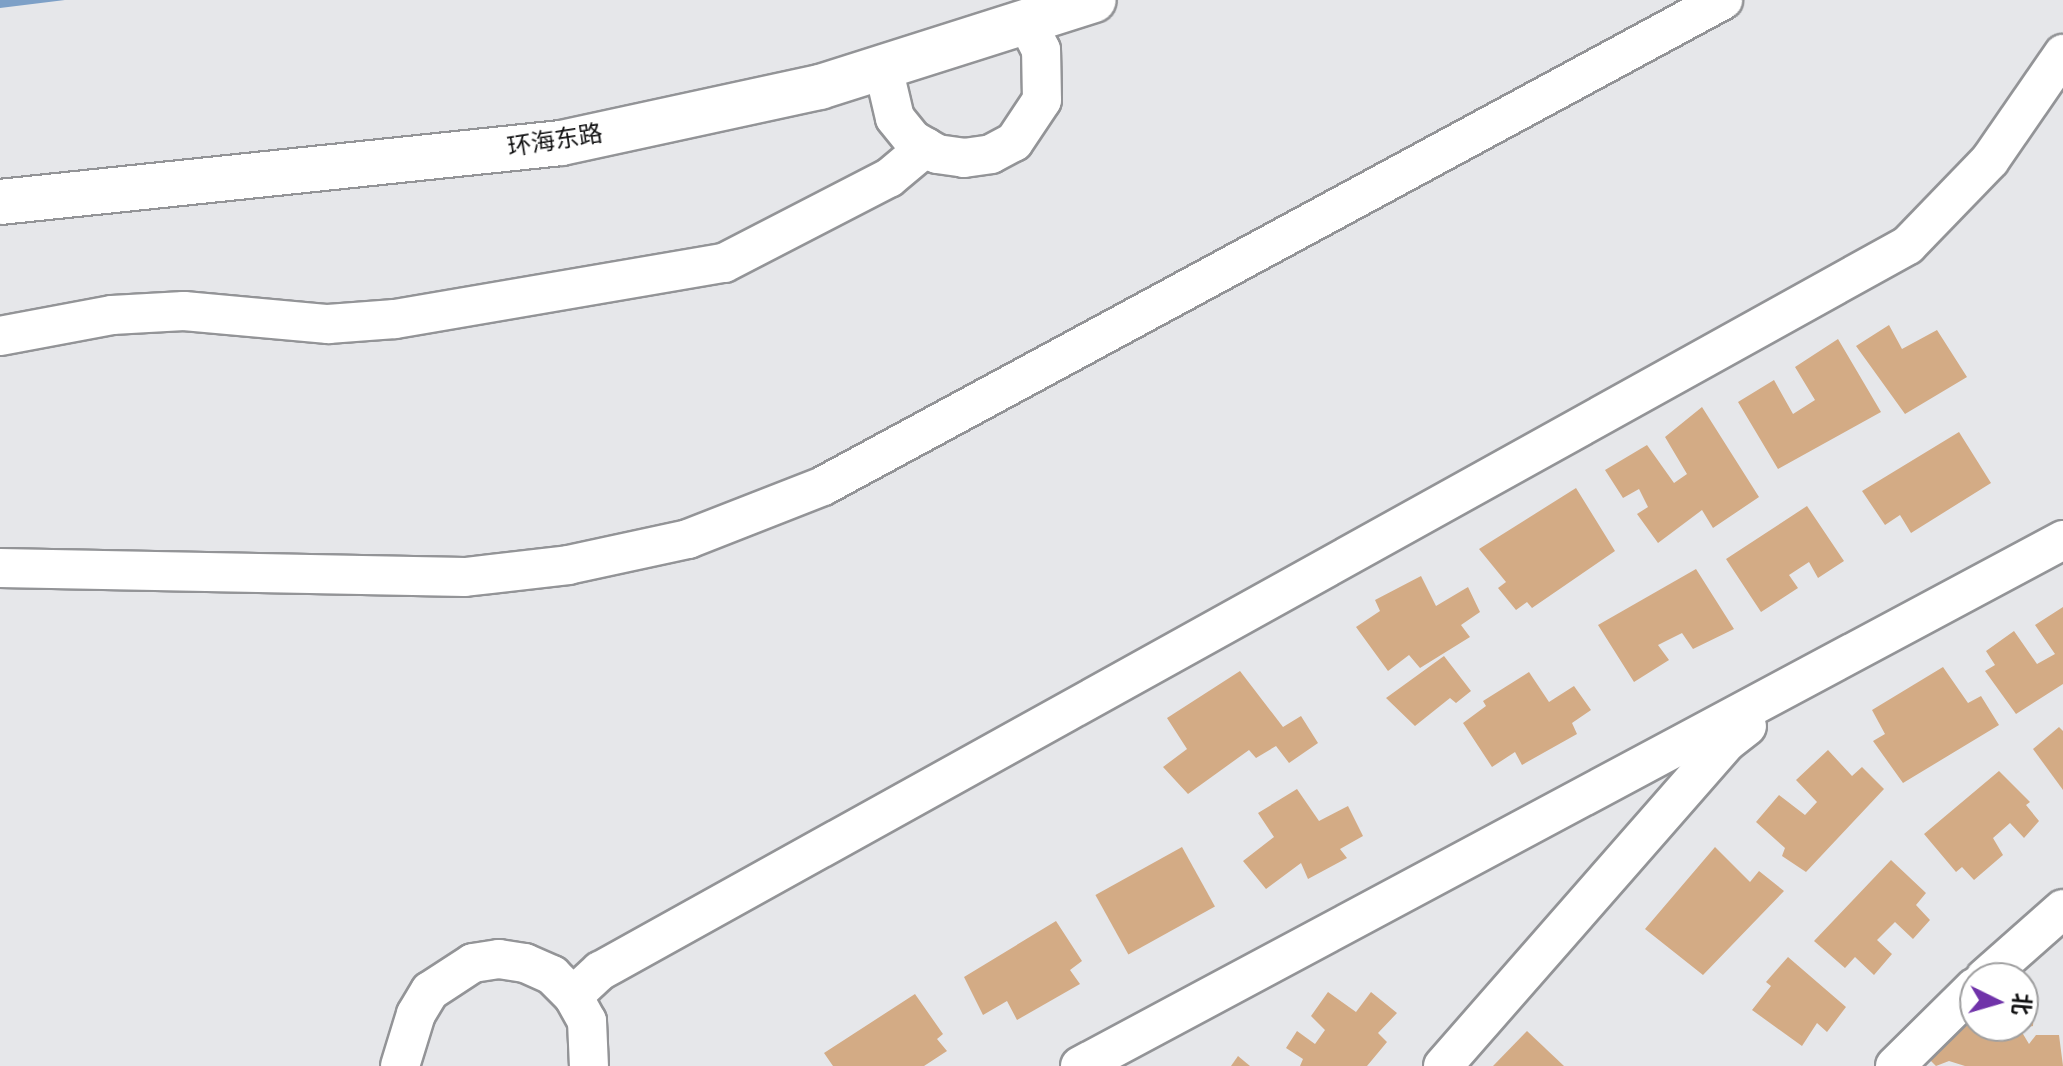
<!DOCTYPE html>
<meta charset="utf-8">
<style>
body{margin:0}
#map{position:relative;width:2063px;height:1066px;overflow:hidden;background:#e6e7ea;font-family:"Fira Sans Condensed","Noto Sans SC",sans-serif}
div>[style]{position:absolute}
.water>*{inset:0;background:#7da0c7}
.building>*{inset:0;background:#d3ab85;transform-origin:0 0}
.roads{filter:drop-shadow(2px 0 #939497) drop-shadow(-2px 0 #939497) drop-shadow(0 2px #939497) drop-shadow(0 -2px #939497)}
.minor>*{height:38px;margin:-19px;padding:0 19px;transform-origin:19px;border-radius:19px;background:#fff}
.highway>*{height:44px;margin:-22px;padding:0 22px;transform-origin:22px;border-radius:22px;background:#fff}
span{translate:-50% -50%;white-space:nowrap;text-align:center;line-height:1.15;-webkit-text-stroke:8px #fff;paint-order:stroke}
.street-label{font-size:24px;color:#101011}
.north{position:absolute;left:1959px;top:962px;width:80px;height:80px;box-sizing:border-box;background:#fff;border:2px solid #9f9fa0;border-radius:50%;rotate:95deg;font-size:22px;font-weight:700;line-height:32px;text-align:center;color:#101011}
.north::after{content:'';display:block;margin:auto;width:28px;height:36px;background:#7033a9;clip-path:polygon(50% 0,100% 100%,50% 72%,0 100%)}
</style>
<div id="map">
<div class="water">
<i style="clip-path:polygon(0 0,65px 0,0 8px)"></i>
</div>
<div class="building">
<i style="clip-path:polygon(1889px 325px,1902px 349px,1937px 330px,1967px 377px,1905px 414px,1856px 346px)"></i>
<i style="clip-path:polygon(1838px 339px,1881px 412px,1778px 469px,1738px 402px,1774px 380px,1793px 414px,1815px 400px,1795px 367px)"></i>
<i style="clip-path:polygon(1702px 407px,1759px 497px,1713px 528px,1702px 510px,1658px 543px,1637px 514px,1648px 507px,1639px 489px,1623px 498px,1605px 470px,1647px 445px,1674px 483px,1687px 474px,1665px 437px)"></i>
<i style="clip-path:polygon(1959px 432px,1991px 483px,1911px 533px,1900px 515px,1885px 525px,1862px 491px)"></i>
<i style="clip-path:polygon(1576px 488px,1615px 551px,1532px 608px,1527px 602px,1516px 610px,1498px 588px,1506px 582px,1479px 549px)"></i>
<i style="clip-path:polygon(1807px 506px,1844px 561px,1818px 578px,1809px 562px,1789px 575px,1798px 588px,1761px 612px,1726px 559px)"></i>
<i style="clip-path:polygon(1696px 569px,1734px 629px,1693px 649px,1682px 633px,1658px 645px,1669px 660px,1634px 682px,1598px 625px)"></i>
<i style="clip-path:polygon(1421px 576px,1436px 606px,1468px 587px,1480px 612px,1461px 625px,1470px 637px,1420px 668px,1409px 655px,1388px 671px,1356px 627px,1380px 611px,1375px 600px)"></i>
<i style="clip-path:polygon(2063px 607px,2063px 684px,2016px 714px,1985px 671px,1995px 665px,1986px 651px,2014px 631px,2037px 664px,2055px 654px,2035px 625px)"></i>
<i style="clip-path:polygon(1444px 656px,1471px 691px,1456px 703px,1450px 698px,1415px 726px,1386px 698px)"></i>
<i style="clip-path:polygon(1943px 667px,1968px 703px,1981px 696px,1999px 725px,1903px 783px,1873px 741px,1885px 734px,1872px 710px)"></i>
<i style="clip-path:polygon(1240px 671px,1283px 727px,1301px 716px,1318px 743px,1289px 763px,1276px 746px,1256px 758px,1249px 750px,1188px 794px,1163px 767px,1187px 749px,1167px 718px)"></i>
<i style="clip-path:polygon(1529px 672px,1549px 702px,1574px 686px,1591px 710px,1572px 723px,1577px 734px,1522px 765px,1515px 752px,1492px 767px,1463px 723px,1486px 706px,1483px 701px)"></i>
<i style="clip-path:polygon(2059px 727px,2063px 731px,2063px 790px,2033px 749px)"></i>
<i style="clip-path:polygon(1828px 750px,1852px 776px,1862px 767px,1884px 789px,1806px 872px,1782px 856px,1785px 848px,1756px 822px,1779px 795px,1805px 815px,1817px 802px,1796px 780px)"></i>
<i style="clip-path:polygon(1999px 771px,2030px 802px,2026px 805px,2039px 821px,2024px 838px,2010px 823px,1993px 838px,2003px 855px,1974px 880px,1962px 867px,1956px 872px,1924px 834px)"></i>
<i style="clip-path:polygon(1297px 789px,1319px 821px,1348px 806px,1363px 836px,1340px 849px,1347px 858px,1308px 879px,1301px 863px,1266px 889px,1243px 861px,1274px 837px,1258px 813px)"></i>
<i style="left:1182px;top:847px;width:68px;height:99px;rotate:61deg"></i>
<i style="clip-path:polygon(1715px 847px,1750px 882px,1759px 871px,1784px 891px,1703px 975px,1645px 929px)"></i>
<i style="clip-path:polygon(1891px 860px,1926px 893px,1916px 905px,1930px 920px,1913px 939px,1895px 922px,1877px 940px,1892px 954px,1874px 975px,1855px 957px,1845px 968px,1814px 941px)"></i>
<i style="clip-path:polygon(1056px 921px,1082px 961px,1070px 970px,1080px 984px,1017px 1020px,1007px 1001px,983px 1015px,964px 977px)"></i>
<i style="clip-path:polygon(1788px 957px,1846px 1007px,1827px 1032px,1817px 1023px,1802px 1046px,1752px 1010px,1771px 986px,1766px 982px)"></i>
<i style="clip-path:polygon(1328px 992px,1356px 1012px,1371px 992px,1397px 1013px,1378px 1033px,1387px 1042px,1367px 1066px,1300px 1066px,1303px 1059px,1286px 1048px,1297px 1031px,1315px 1044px,1325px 1030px,1311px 1016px)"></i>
<i style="clip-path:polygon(2023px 992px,2035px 994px,2033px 1026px,2020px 1029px,2029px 1044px,2036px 1035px,2059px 1035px,2063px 1066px,1965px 1066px,1949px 1061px,1936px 1066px,1923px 1053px,1975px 1000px,1975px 1026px,2023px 1026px)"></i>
<i style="clip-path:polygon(915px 994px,943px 1034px,937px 1039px,947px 1051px,924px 1066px,833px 1066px,824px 1053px)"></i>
<i style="clip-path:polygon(1527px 1031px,1564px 1066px,1493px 1066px)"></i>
<i style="clip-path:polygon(1238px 1056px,1250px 1066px,1231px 1066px)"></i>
</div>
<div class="roads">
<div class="minor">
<i style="left:883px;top:67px;width:52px;rotate:76.8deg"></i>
<i style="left:895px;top:118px;width:28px;rotate:51deg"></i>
<i style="left:913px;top:140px;width:28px;rotate:30deg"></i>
<i style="left:937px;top:154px;width:27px;rotate:8deg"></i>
<i style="left:964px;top:158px;width:27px;rotate:-8deg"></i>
<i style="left:991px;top:154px;width:26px;rotate:-28deg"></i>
<i style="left:1014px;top:142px;width:50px;rotate:-56.3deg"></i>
<i style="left:1042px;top:100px;width:50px;rotate:-91.1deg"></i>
<i style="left:1041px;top:50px;width:33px;rotate:-117deg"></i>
<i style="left:0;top:336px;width:114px;rotate:-10.6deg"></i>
<i style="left:112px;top:315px;width:72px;rotate:-3.2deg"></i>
<i style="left:184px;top:311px;width:145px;rotate:5.2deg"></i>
<i style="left:328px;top:324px;width:67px;rotate:-4.3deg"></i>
<i style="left:395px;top:319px;width:334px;rotate:-9.7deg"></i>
<i style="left:724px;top:263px;width:186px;rotate:-27.3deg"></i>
<i style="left:889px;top:178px;width:48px;rotate:-40deg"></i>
<i style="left:0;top:568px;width:465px;rotate:1.1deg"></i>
<i style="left:465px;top:577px;width:104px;rotate:-6.6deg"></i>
<i style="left:568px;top:565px;width:123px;rotate:-12.2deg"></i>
<i style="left:688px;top:539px;width:145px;rotate:-21.4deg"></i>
<i style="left:823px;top:486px;width:1023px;rotate:-28.37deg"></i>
<i style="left:1985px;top:978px;width:104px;rotate:-41.5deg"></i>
<i style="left:573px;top:996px;width:37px;rotate:-43deg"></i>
<i style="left:600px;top:971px;width:1496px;rotate:-29.03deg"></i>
<i style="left:1908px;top:245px;width:118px;rotate:-46deg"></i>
<i style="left:1990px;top:160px;width:129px;rotate:-55.4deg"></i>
<i style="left:400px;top:1066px;width:54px;rotate:-72.9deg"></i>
<i style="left:416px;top:1014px;width:27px;rotate:-59deg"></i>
<i style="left:430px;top:991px;width:51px;rotate:-33.1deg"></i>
<i style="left:473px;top:963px;width:26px;rotate:-9deg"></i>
<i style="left:499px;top:959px;width:26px;rotate:9deg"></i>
<i style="left:525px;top:963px;width:30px;rotate:24deg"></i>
<i style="left:552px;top:975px;width:30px;rotate:45deg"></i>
<i style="left:573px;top:996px;width:29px;rotate:61deg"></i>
<i style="left:587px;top:1021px;width:45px;rotate:87.5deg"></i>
<i style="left:1080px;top:1066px;width:1115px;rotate:-28.15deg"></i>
<i style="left:1443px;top:1066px;width:432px;rotate:-48.8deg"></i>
<i style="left:1728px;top:741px;width:24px;rotate:-38deg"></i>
<i style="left:1895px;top:1066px;width:112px;rotate:-44.6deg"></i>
</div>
<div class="highway">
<i style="left:0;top:202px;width:564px;rotate:-6deg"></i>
<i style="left:561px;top:143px;width:265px;rotate:-12.2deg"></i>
<i style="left:820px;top:87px;width:287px;rotate:-17.6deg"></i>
</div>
</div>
<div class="street-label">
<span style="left:555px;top:141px;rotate:-9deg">环海东路</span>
</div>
<div class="north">北</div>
</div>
